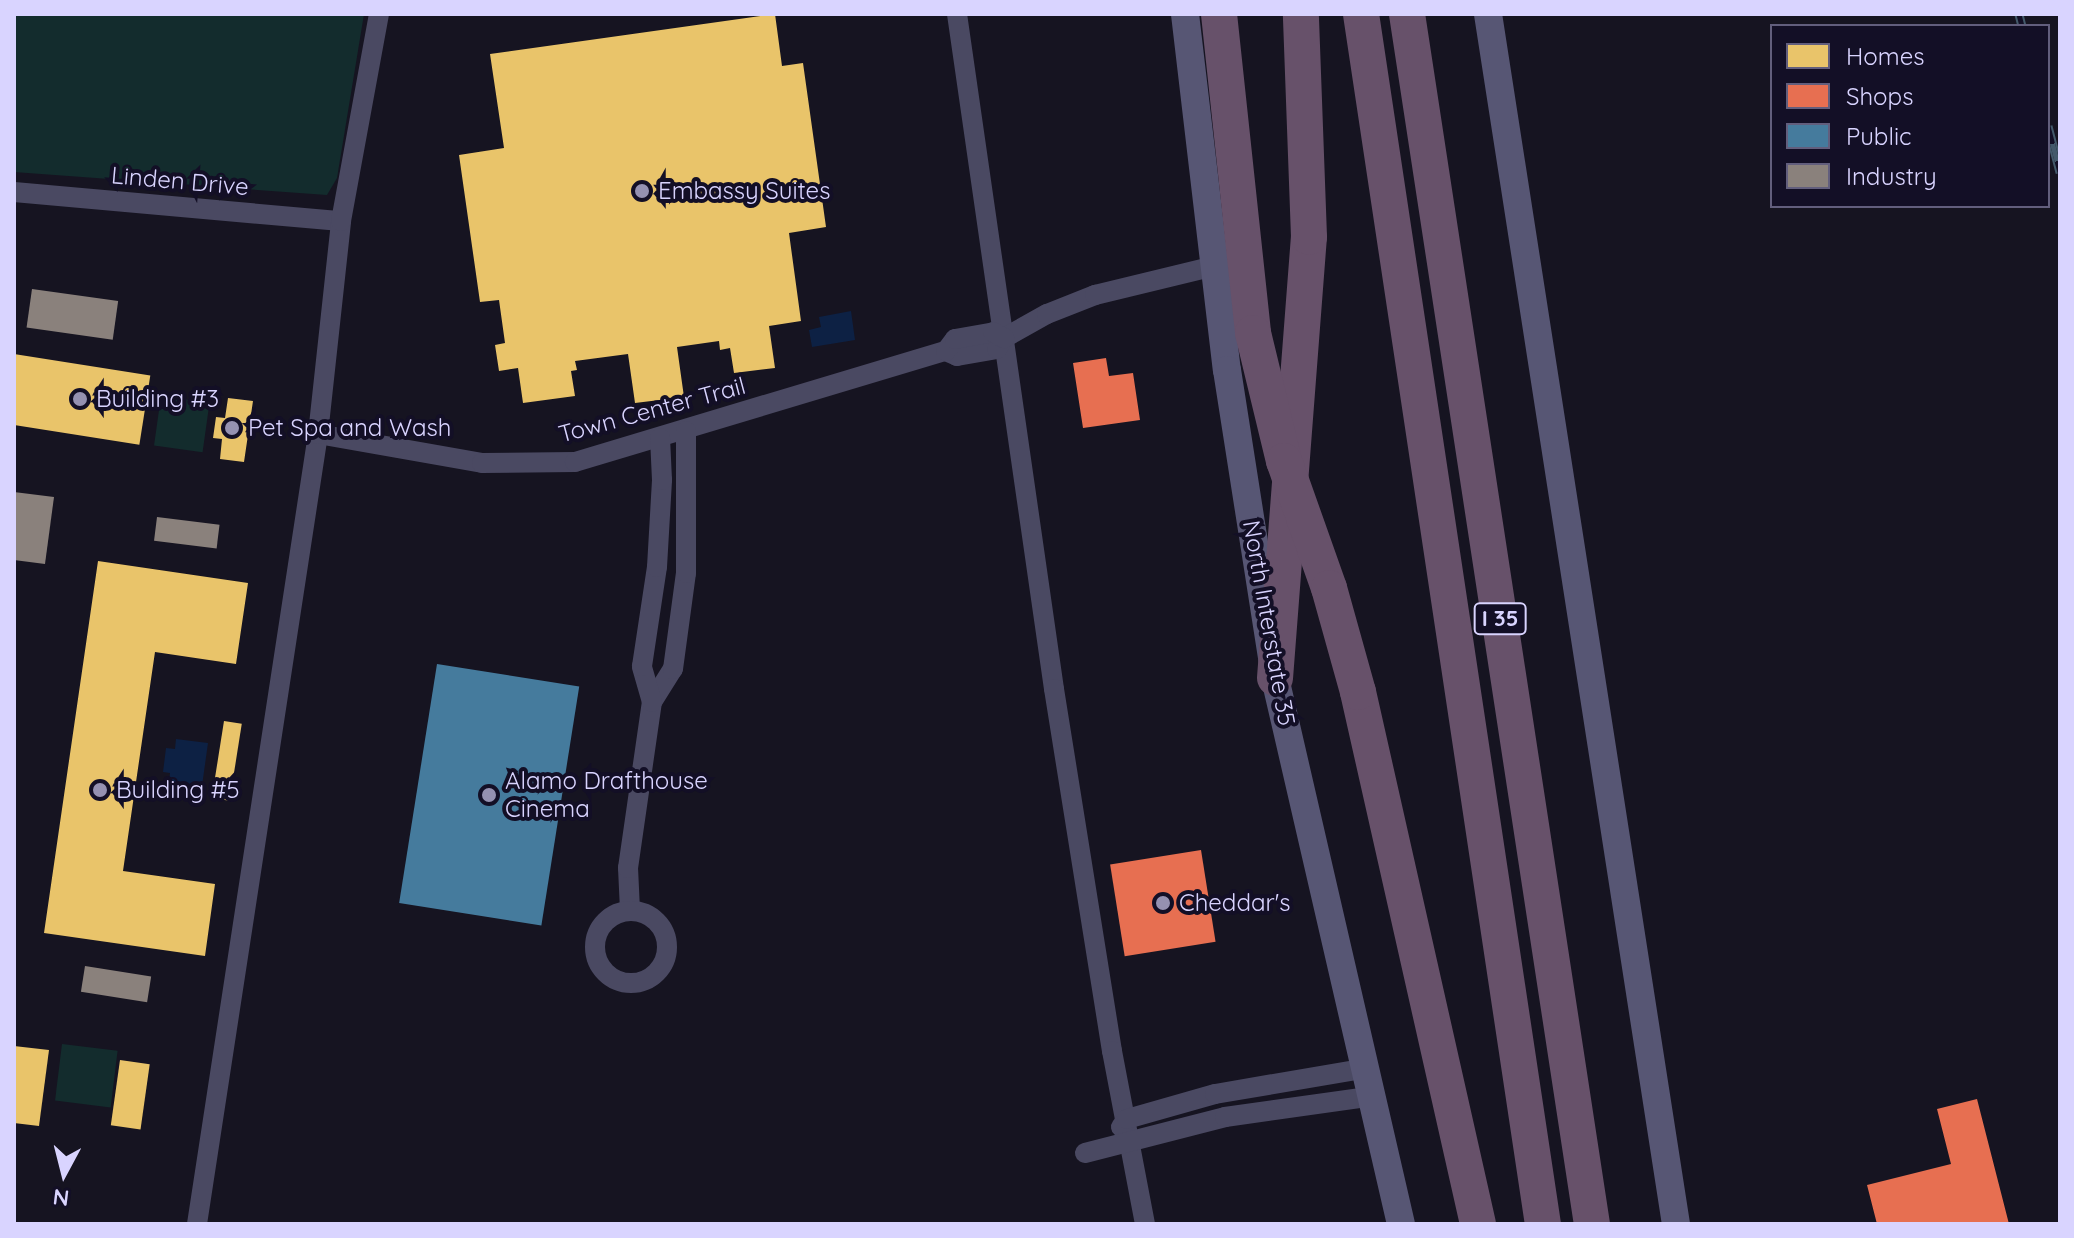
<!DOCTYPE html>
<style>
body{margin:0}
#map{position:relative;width:2074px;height:1238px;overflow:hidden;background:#161421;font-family:Quicksand,sans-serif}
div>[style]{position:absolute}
.green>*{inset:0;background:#132c2d;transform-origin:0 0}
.water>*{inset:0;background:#0d2144}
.homes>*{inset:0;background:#e9c46a;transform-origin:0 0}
.shops>*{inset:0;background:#e76f51;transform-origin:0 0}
.public>*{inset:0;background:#457b9d;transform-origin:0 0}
.industry>*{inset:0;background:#8a817c;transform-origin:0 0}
.street>*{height:20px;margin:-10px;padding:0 10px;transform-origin:10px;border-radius:10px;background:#4a4962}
.street>.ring{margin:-10px;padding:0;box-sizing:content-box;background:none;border:20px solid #4a4962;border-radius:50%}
.secondary>*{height:28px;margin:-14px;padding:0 14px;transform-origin:14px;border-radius:14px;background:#575674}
.highway>*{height:36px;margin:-18px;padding:0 18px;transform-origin:18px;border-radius:18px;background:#67516a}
.rail>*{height:9px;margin-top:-4.5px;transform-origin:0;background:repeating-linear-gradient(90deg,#130f26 0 18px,#43596b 0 36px);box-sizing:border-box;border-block:2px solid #43596b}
.highway-bridge>*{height:36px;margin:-18px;padding:0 18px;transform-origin:18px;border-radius:18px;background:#67516a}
.dots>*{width:22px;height:22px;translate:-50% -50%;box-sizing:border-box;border:4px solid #130f26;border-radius:50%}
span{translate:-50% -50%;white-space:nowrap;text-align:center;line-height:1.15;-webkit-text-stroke:8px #130f26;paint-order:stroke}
.shield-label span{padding:2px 6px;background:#130f26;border:2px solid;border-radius:6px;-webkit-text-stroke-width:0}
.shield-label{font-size:22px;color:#d9d4ff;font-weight:700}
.street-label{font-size:24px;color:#d9d4ff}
.poi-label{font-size:24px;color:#d9d4ff}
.left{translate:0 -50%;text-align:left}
.frame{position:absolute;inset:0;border:16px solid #d9d4ff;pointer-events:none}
.legend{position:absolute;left:1770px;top:24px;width:280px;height:184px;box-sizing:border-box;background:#130f26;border:2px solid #625e7d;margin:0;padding:10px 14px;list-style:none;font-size:24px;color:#d9d4ff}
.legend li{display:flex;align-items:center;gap:16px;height:40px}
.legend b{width:40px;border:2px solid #625e7d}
.north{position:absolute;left:24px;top:1134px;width:80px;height:80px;-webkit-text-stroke:6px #130f26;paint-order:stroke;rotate:187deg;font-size:22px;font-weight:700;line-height:32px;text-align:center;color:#d9d4ff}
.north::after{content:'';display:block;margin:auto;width:28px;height:36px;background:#d9d4ff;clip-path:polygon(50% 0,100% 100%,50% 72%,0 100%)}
</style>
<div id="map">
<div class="green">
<i style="clip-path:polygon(14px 14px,364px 14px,337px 178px,327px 195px,14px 172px)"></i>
<i style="left:161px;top:396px;width:49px;height:50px;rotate:8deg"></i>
<i style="left:62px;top:1044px;width:56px;height:57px;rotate:7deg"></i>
</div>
<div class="water">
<i style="clip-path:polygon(851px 311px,855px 340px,812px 347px,809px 330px,821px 327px,819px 317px)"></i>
<i style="clip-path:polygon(176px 739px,208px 743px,202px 786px,169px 782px,170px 773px,163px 772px,166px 748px,175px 749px)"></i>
</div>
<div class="homes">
<i style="clip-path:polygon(775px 14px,782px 66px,803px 63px,826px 227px,789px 233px,801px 321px,769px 326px,775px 368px,734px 373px,730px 348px,720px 350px,719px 341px,677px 347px,684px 397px,635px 403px,628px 354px,575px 361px,577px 370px,571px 371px,575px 396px,523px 403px,518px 368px,499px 371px,495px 345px,505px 343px,499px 300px,480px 302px,459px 155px,504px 148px,490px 54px)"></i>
<i style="left:14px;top:354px;width:138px;height:70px;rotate:9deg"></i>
<i style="clip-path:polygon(228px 398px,253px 401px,244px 462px,220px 459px,222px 439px,213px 438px,216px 417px,225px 418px)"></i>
<i style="clip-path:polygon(98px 561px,248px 583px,236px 664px,155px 652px,123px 871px,215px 884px,205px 956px,44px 933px)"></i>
<i style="left:224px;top:721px;width:18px;height:78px;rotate:9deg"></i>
<i style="clip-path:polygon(14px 1046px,49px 1050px,39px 1126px,14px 1123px)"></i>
<i style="left:120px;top:1060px;width:30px;height:66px;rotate:8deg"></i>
</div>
<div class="shops">
<i style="clip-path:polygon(1106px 358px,1109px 376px,1133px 373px,1140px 420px,1083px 428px,1073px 363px)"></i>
<i style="left:1201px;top:850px;width:93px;height:92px;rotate:81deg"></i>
<i style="clip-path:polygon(1977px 1099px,2009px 1224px,1877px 1224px,1867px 1185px,1951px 1164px,1937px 1109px)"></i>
</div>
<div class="public">
<i style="left:437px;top:664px;width:144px;height:242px;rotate:9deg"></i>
</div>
<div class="industry">
<i style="left:32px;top:289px;width:87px;height:39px;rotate:8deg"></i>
<i style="clip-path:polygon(14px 492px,54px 497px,45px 564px,14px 560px)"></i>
<i style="left:157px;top:517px;width:63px;height:24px;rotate:7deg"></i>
<i style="left:85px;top:966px;width:67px;height:26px;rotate:9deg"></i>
</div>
<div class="street">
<i style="left:957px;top:14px;width:682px;rotate:81.82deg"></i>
<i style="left:1054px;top:689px;width:367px;rotate:80.9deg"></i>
<i style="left:1112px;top:1051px;width:176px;rotate:79.2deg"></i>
<i style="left:14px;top:192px;width:328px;rotate:5.1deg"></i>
<i style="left:946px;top:351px;width:12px;rotate:24deg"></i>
<i style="left:957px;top:356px;width:41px;rotate:-9.9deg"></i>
<i style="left:997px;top:349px;width:13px;rotate:-58deg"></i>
<i style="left:1004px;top:338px;width:49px;rotate:-29.2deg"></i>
<i style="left:1047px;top:314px;width:52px;rotate:-21.6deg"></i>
<i style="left:1095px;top:295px;width:123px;rotate:-13.6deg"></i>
<i style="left:318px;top:434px;width:167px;rotate:10deg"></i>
<i style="left:482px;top:463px;width:93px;rotate:-0.6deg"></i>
<i style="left:575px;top:462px;width:387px;rotate:-16.7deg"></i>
<i style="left:946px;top:351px;width:15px;rotate:-53deg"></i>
<i style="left:955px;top:339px;width:39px;rotate:-10deg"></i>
<i style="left:993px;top:332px;width:13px;rotate:29deg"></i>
<i style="left:652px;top:702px;width:39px;rotate:-58deg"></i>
<i style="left:673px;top:669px;width:97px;rotate:-82.3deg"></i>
<i style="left:686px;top:573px;width:142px;rotate:-90deg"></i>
<i style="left:630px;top:910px;width:42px;rotate:-92.7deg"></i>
<i style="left:628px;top:868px;width:168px;rotate:-81.8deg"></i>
<i style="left:652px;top:702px;width:37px;rotate:-106deg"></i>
<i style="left:642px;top:666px;width:100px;rotate:-81.4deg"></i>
<i style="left:657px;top:567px;width:87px;rotate:-86.7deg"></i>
<i style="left:662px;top:480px;width:42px;rotate:-92.7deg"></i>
<i class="ring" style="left:595px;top:911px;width:52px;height:52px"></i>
<i style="left:1121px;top:1127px;width:10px;rotate:-53deg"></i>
<i style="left:1127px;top:1119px;width:91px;rotate:-15.9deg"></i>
<i style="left:1215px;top:1094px;width:154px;rotate:-9.7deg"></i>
<i style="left:1085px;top:1153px;width:145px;rotate:-14.4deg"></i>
<i style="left:1225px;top:1117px;width:150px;rotate:-8deg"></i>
<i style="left:197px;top:1224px;width:799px;rotate:-81.29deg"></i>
<i style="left:318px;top:434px;width:214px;rotate:-83.8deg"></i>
<i style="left:341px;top:221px;width:210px;rotate:-79.6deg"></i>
</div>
<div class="secondary">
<i style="left:1185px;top:14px;width:358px;rotate:83.3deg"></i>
<i style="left:1227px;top:370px;width:312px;rotate:81.1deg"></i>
<i style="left:1275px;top:678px;width:560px;rotate:77.01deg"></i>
<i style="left:1488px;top:14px;width:1225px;rotate:81.17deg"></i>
</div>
<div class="highway">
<i style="left:1219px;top:14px;width:321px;rotate:83.9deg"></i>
<i style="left:1361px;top:14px;width:1224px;rotate:81.45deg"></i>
<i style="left:1407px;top:14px;width:1224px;rotate:81.31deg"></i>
<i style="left:1275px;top:678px;width:442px;rotate:-85.6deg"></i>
<i style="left:1309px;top:237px;width:223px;rotate:-92.1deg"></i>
<i style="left:1358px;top:692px;width:545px;rotate:77.29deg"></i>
</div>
<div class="rail">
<i style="left:2019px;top:14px;width:12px;rotate:76deg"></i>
<i style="left:2048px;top:126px;width:48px;rotate:75.4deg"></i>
</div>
<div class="highway-bridge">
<i style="left:1253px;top:333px;width:132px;rotate:76.4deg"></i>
<i style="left:1284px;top:461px;width:135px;rotate:70.5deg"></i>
<i style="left:1329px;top:588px;width:108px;rotate:74.4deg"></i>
</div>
<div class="dots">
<i style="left:642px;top:191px;background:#9591b1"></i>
<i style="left:80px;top:399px;background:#9591b1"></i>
<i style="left:232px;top:428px;background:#9591b1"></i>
<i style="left:100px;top:790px;background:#9591b1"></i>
<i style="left:489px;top:795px;background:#9591b1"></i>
<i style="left:1163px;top:903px;background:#9591b1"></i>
</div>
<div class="shield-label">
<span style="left:1500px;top:619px">I 35</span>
</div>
<div class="street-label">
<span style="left:180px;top:181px;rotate:5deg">Linden Drive</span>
<span style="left:652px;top:410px;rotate:-15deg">Town Center Trail</span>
<span style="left:1269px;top:623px;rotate:80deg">North Interstate 35</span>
</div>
<div class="poi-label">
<span class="left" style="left:658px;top:191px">Embassy Suites</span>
<span class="left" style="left:96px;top:399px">Building #3</span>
<span class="left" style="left:248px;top:428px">Pet Spa and Wash</span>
<span class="left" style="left:505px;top:795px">Alamo Drafthouse<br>Cinema</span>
<span class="left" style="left:116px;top:790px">Building #5</span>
<span class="left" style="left:1179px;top:903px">Cheddar's</span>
</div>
<div class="frame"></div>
<ul class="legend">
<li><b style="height:22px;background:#e9c46a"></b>Homes</li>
<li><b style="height:22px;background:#e76f51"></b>Shops</li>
<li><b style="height:22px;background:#457b9d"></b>Public</li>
<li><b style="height:22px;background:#8a817c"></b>Industry</li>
</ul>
<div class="north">N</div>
</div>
